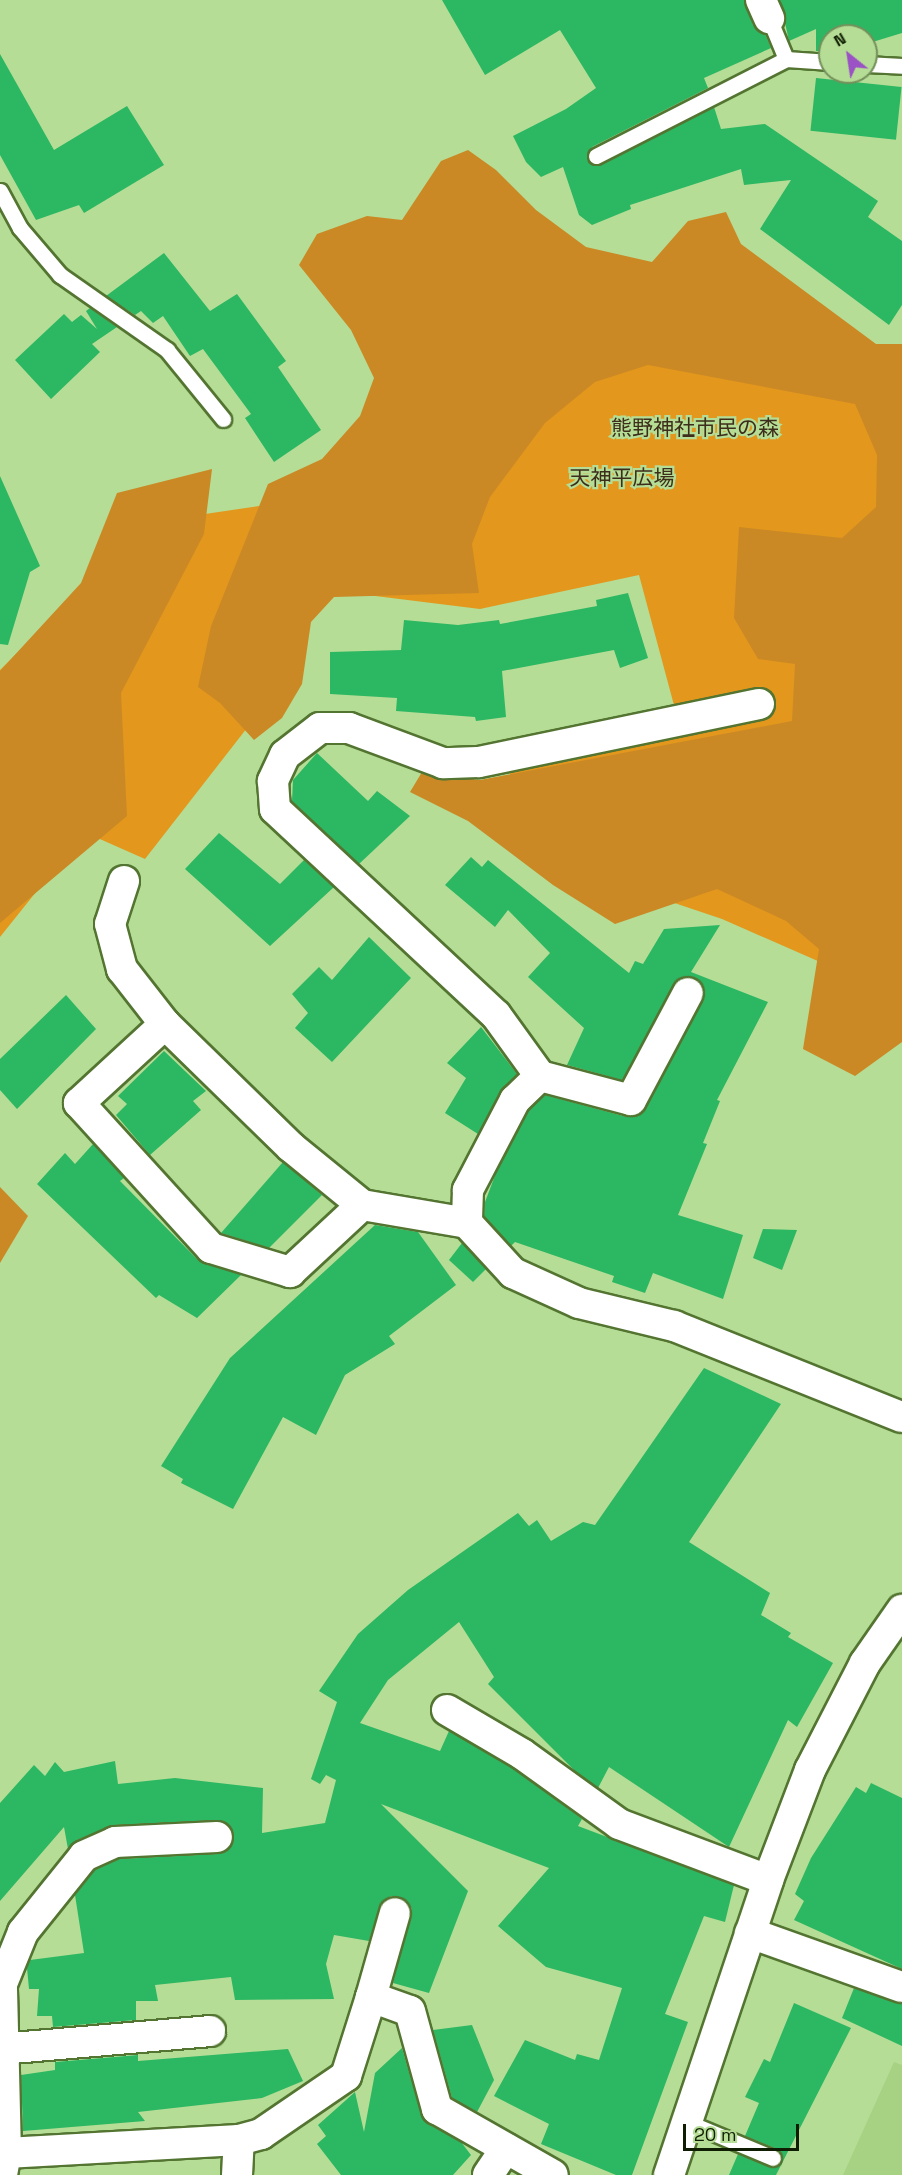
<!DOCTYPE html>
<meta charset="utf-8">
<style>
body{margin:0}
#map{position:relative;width:902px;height:2175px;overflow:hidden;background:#b5dd95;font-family:"Space Grotesk","Noto Sans JP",sans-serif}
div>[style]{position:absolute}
.built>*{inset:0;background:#a7d283}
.green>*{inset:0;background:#e3971d}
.forest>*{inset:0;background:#cb8925}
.building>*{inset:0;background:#2cb763;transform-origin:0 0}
.roads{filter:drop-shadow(2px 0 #537531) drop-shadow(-2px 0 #537531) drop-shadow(0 2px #537531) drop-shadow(0 -2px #537531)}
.lane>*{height:15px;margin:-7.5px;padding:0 7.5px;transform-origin:7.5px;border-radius:7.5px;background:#fff}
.street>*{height:30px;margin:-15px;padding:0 15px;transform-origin:15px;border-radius:15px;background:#fff}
span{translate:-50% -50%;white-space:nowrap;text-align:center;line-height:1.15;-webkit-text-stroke:4.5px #b5dd95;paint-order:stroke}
.park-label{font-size:21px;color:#3d2d1a}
.north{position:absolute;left:818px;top:24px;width:60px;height:60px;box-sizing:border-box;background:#b5dd95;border:2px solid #73905a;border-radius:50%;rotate:330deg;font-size:16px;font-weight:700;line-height:24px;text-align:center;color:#0f1d02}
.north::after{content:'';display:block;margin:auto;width:21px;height:27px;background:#9b52c4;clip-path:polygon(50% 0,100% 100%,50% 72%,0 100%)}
.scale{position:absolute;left:683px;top:2124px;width:116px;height:27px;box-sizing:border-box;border:3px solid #0f1d02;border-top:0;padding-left:8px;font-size:18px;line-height:21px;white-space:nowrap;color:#0f1d02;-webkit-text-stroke:4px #b5dd95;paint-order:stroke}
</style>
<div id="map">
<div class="built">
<i style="clip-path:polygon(894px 2062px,902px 2065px,902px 2175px,843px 2175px)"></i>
</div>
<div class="green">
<i style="clip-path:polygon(846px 340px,902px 349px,902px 998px,722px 919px,538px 857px,508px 768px,682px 735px,639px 575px,480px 609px,327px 590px,254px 719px,145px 859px,84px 832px,0 937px,0 670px,115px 556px,178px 518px,293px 501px,438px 369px)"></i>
</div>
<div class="forest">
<i style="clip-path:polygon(468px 150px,496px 170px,536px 210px,586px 247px,652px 262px,688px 221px,726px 212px,741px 244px,876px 344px,902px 344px,902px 1042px,855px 1076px,803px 1049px,819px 949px,786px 921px,717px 889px,615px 924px,553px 885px,468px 821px,410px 792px,422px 772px,480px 780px,792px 721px,795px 664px,758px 659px,734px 618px,739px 527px,842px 538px,876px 507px,877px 455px,855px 404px,648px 365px,595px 382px,545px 423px,490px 497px,472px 544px,479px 593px,334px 597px,311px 622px,302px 684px,282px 718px,254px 740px,220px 703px,198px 687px,211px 626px,268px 484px,322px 459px,360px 416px,374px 378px,351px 330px,299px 265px,317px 234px,367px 216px,402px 220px,441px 161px)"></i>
<i style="clip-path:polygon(212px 469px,204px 534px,121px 693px,127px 816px,0 923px,0 671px,81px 583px,117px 493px)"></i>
<i style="clip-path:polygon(0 1187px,28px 1216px,0 1263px)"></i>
</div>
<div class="building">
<i style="clip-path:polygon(442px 0,744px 0,753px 25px,765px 34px,771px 48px,704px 78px,708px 88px,592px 147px,587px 160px,600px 165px,714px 107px,721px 129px,765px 124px,878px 201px,868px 217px,902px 241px,902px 305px,889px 325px,760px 229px,791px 180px,744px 185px,741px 169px,630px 205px,631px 209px,592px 225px,579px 215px,563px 167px,541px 177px,526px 162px,513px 136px,566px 109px,596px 88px,560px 30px,485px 75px)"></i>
<i style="clip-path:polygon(780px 0,902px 0,902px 33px,866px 44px,866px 36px,830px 36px,830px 52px,816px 51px,816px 29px,789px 41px)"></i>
<i style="clip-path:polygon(0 54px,54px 150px,127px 106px,164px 165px,84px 213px,79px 205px,36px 220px,0 155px)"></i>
<i style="left:816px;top:78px;width:86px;height:53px;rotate:6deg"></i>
<i style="clip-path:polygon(164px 253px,210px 311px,237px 294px,286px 361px,278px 367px,321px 430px,274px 462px,245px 418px,251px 414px,203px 349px,190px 356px,163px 316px,153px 323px,141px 311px,135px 315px,106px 296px)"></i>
<i style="clip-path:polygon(90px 308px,117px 327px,92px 344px,100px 352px,51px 399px,15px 360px,64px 314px,72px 322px,81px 315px,97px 329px,86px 311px)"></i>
<i style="clip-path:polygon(0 476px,40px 566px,30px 572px,8px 645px,0 644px)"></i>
<i style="clip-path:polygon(628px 593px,648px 658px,620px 668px,614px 650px,502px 671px,506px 717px,476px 721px,475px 717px,396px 711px,397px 698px,330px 694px,330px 652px,401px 650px,404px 620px,458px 625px,499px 620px,500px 624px,597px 606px,596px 600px)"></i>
<i style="clip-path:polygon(317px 753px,368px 801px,377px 791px,410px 816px,359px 864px,292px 801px,293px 780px)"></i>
<i style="clip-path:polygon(219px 833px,280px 884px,304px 860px,334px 887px,270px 946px,185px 869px)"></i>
<i style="clip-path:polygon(471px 857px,482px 867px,488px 860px,629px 973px,635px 961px,643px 964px,664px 929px,720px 925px,691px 972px,768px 1002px,717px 1100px,720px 1101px,703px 1143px,707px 1144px,678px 1215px,743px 1235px,723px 1299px,653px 1273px,645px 1293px,612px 1282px,614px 1276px,515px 1242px,511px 1246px,484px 1216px,485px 1202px,496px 1173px,529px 1110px,545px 1095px,627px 1117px,641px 1114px,705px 992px,696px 978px,678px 979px,622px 1080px,567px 1065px,584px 1028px,528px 977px,550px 953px,508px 910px,495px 927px,445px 885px)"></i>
<i style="clip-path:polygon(369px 937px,411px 978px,332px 1062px,295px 1028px,308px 1013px,292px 994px,319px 967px,332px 980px)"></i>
<i style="clip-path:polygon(66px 995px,96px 1029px,17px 1109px,0 1090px,0 1059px)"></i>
<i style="clip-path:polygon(481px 1027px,517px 1074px,500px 1092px,478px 1134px,445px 1113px,466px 1078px,447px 1063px)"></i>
<i style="clip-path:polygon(164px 1051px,206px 1091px,193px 1101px,201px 1110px,150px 1155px,116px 1115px,127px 1104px,118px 1096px)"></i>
<i style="clip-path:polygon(93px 1144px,124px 1178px,120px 1181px,198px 1260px,241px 1275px,197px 1318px,159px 1295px,156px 1298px,37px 1184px,65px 1153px,75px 1164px)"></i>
<i style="clip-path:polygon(283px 1162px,322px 1195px,269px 1248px,221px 1233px)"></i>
<i style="clip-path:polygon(375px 1225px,418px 1232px,456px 1285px,389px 1336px,395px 1344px,345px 1375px,316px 1435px,283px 1417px,233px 1509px,181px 1483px,183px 1479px,161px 1466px,230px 1358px)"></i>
<i style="clip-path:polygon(763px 1229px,797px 1230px,782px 1270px,753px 1258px)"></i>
<i style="clip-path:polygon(462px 1243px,486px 1269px,473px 1282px,449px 1260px)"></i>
<i style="clip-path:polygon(704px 1368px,781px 1404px,689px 1542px,770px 1593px,761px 1615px,791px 1633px,788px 1637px,833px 1663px,797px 1727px,788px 1720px,729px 1847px,609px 1767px,598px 1788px,576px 1772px,488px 1684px,494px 1677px,459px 1622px,388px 1680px,360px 1723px,440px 1751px,449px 1731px,513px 1768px,582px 1819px,578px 1826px,734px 1885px,725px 1922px,704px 1916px,665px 2014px,688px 2022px,632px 2175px,616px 2175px,541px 2144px,549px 2124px,494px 2096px,525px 2040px,575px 2060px,577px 2054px,599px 2060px,622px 1988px,546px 1967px,498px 1926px,549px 1868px,381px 1804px,468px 1891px,429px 1993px,393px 1983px,412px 1909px,407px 1901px,391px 1896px,379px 1908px,369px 1941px,334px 1935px,326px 1964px,334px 1999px,235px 2000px,231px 1977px,155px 1985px,158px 2001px,136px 2001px,136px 2020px,53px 2027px,52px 2016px,37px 2016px,39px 1989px,29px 1989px,27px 1968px,30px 1960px,84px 1953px,75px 1895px,95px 1870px,119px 1859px,218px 1854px,227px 1851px,234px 1837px,231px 1827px,217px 1820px,114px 1825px,77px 1840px,68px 1849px,64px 1827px,0 1901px,0 1803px,34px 1765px,45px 1776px,55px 1762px,64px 1772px,115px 1761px,118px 1784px,175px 1778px,263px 1788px,262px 1833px,325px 1823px,336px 1780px,326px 1775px,320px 1784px,311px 1779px,337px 1702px,319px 1691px,358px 1634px,408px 1590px,518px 1513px,529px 1526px,537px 1520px,551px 1541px,583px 1522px,595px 1525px)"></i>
<i style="clip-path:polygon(871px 1783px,902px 1798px,902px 1969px,794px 1920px,804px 1901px,795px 1894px,811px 1858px,856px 1787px,866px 1793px)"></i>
<i style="clip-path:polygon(854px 1988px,902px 2004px,902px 2046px,842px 2018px)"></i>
<i style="clip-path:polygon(794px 2003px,851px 2028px,776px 2175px,729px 2175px,738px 2154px,770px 2167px,782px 2161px,777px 2149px,745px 2136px,759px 2103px,745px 2097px,764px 2059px,770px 2062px)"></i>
<i style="clip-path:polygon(472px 2025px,494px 2080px,477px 2112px,452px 2098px,433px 2030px)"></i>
<i style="clip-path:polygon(402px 2048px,421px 2114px,428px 2124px,461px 2142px,471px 2155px,453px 2175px,341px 2175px,317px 2144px,326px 2136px,318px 2125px,355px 2092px,364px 2132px,375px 2073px)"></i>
<i style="clip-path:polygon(288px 2049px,303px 2081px,262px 2098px,138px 2112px,145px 2121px,23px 2131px,21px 2075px,55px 2070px,55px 2062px,138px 2055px,138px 2061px)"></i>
</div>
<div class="roads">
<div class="lane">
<i style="left:769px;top:18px;width:44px;rotate:67.5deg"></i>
<i style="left:866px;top:64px;width:36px;rotate:3deg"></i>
<i style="left:596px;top:156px;width:213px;rotate:-27deg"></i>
<i style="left:786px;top:59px;width:44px;rotate:3.9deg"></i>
<i style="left:0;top:191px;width:42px;rotate:61.6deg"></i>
<i style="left:20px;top:228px;width:62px;rotate:49.6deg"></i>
<i style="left:60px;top:275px;width:131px;rotate:35deg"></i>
<i style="left:167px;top:350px;width:89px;rotate:50.9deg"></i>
<i style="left:687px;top:2122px;width:93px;rotate:22.7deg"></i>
</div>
<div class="street">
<i style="left:761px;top:0;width:20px;rotate:66deg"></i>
<i style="left:759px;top:704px;width:287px;rotate:168.3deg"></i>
<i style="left:478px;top:762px;width:35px;rotate:178deg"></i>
<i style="left:443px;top:763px;width:100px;rotate:-159.6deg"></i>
<i style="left:349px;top:728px;width:29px;rotate:180deg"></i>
<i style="left:320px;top:728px;width:44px;rotate:142.4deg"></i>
<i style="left:285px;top:755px;width:29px;rotate:115deg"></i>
<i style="left:273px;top:781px;width:28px;rotate:86deg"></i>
<i style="left:275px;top:809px;width:302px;rotate:43deg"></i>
<i style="left:496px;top:1015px;width:75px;rotate:54.2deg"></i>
<i style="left:540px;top:1076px;width:35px;rotate:136deg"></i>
<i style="left:515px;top:1100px;width:102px;rotate:117.6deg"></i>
<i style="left:468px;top:1190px;width:33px;rotate:92deg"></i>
<i style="left:467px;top:1223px;width:68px;rotate:47.4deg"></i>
<i style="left:513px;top:1273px;width:72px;rotate:24.4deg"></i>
<i style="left:579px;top:1303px;width:98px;rotate:13.6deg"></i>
<i style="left:674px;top:1326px;width:245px;rotate:21.8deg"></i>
<i style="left:124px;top:881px;width:45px;rotate:108deg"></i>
<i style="left:110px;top:924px;width:47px;rotate:75.1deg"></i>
<i style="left:122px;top:969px;width:70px;rotate:52deg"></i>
<i style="left:165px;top:1024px;width:176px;rotate:44.3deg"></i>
<i style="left:291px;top:1147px;width:92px;rotate:39.2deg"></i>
<i style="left:362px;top:1205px;width:107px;rotate:9.7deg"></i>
<i style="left:165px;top:1024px;width:117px;rotate:137.4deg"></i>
<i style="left:79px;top:1103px;width:196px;rotate:47.7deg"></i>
<i style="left:211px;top:1248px;width:83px;rotate:16.9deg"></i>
<i style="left:290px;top:1272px;width:98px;rotate:-42.9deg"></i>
<i style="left:540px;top:1076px;width:94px;rotate:14.8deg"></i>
<i style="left:631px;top:1100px;width:121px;rotate:-62deg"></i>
<i style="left:447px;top:1710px;width:87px;rotate:30.4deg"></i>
<i style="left:522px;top:1754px;width:120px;rotate:35.8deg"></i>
<i style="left:619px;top:1824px;width:159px;rotate:20.6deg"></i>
<i style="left:750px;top:1933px;width:161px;rotate:19.6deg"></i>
<i style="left:371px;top:1997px;width:87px;rotate:-74.1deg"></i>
<i style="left:1px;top:2049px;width:210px;rotate:-4.9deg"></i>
<i style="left:6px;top:2153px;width:169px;rotate:-91.4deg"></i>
<i style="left:2px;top:1984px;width:56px;rotate:-68deg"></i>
<i style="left:23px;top:1932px;width:97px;rotate:-51.2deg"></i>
<i style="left:84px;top:1856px;width:34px;rotate:-24deg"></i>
<i style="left:115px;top:1842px;width:102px;rotate:-2.8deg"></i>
<i style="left:2px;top:2175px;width:22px;rotate:-80deg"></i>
<i style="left:6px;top:2153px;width:233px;rotate:-3.2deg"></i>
<i style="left:239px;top:2140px;width:23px;rotate:-15deg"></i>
<i style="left:261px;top:2134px;width:103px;rotate:-34.3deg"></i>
<i style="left:346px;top:2076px;width:83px;rotate:-72.4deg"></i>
<i style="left:371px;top:1997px;width:41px;rotate:19.7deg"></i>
<i style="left:410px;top:2011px;width:102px;rotate:74.6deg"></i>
<i style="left:437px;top:2109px;width:133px;rotate:29.6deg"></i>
<i style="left:237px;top:2175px;width:35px;rotate:-87deg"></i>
<i style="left:488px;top:2175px;width:32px;rotate:-56deg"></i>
<i style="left:669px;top:2175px;width:311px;rotate:-71.4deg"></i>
<i style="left:768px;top:1880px;width:118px;rotate:-69.1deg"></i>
<i style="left:810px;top:1770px;width:120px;rotate:-62.8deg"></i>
<i style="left:865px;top:1663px;width:65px;rotate:-55.1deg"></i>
</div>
</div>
<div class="park-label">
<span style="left:695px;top:428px">熊野神社市民の森</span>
<span style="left:622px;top:478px">天神平広場</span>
</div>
<div class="north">N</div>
<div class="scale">20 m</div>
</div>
